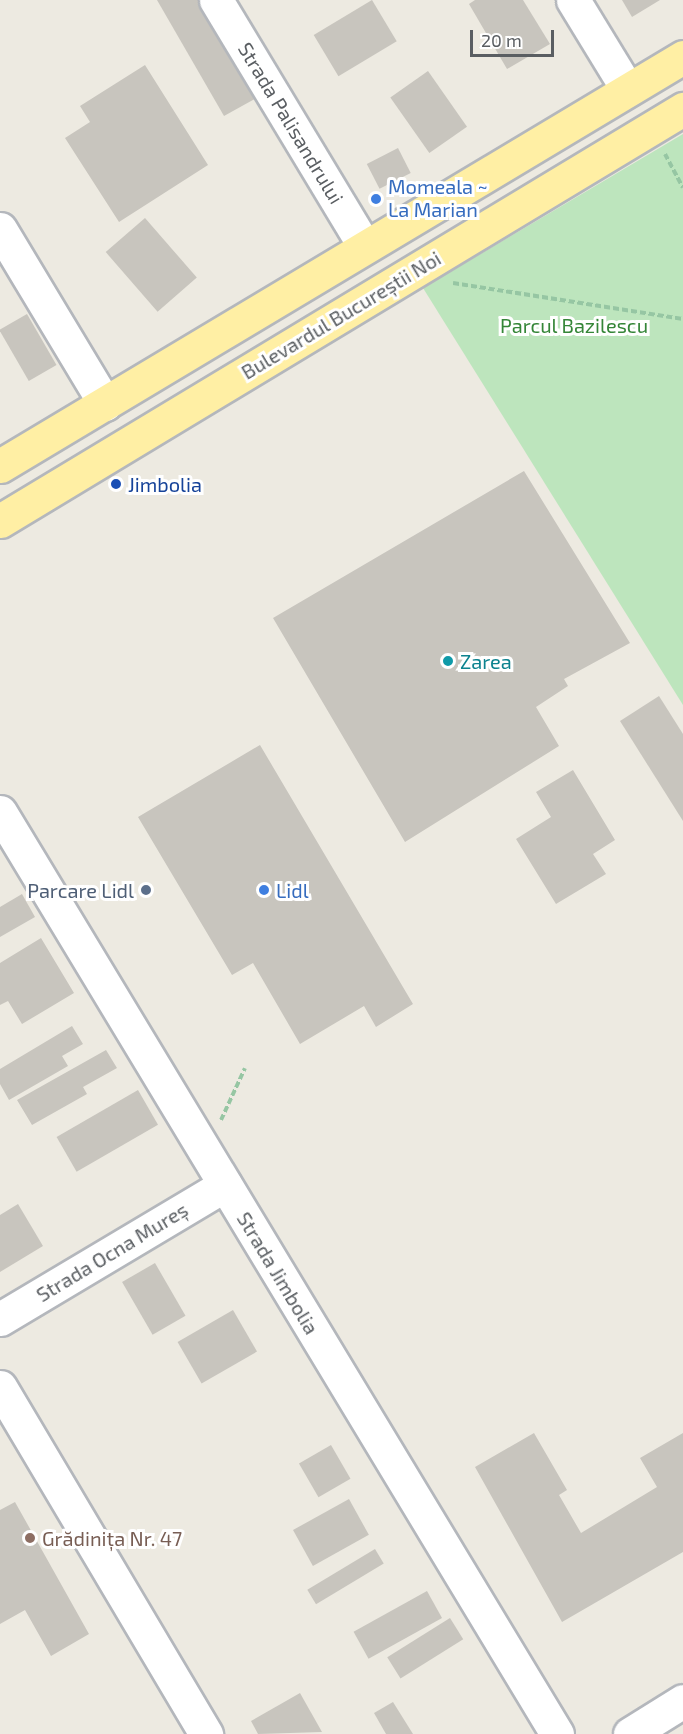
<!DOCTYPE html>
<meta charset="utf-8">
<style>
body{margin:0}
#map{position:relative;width:683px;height:1734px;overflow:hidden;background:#edeae1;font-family:"Exo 2",sans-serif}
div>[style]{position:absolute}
.green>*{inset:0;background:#bde5bd}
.building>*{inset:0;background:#c8c5be;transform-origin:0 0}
.path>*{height:4px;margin-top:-2px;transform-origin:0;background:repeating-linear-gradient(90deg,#96c6a3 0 6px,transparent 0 9px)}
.roads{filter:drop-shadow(2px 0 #b4b7bc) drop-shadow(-2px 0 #b4b7bc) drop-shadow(0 2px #b4b7bc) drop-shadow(0 -2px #b4b7bc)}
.minor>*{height:33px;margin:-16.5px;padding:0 16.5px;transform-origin:16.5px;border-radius:16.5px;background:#fff}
.primary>*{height:33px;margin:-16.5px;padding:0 16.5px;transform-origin:16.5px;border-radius:16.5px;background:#ffefa4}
.dots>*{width:16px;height:16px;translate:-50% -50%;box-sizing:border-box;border:3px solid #fff;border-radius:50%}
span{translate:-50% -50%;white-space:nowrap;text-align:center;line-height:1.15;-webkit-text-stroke:6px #fff;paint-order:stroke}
.street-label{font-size:20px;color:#5a5e62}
.shop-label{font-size:20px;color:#366cbe}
.left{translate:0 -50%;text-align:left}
.park-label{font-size:20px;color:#358638}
.transit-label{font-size:20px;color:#164399}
.culture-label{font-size:20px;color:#0d838f}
.service-label{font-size:20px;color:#4e5e75}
.right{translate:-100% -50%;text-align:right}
.education-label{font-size:20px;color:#785e54}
.scale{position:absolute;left:470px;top:30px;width:84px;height:27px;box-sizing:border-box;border:3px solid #5a5e62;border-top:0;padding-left:8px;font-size:18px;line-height:21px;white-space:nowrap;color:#5a5e62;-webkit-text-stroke:4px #fff;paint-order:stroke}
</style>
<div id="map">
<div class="green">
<i style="clip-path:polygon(683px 134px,683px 705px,423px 288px)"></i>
</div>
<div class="building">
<i style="clip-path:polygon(157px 0,204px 0,260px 96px,224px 116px)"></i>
<i style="left:372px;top:0;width:48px;height:68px;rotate:59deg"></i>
<i style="clip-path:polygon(475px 0,523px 0,550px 44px,507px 69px,469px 4px)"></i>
<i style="clip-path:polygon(622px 0,660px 0,632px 17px)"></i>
<i style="clip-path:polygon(145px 65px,208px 165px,119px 222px,65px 138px,90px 122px,80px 106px)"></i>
<i style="left:428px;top:71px;width:68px;height:46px;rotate:55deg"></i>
<i style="left:398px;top:148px;width:28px;height:35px;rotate:63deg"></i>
<i style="left:145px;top:218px;width:79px;height:52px;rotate:49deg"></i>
<i style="left:27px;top:314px;width:59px;height:32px;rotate:60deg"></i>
<i style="clip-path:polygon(524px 471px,630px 643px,564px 679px,568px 686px,536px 707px,559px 746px,405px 842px,273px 618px)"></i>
<i style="clip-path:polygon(659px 696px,683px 734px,683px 821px,620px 721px)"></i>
<i style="clip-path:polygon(260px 745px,413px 1004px,376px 1027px,364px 1006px,300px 1044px,253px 963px,232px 975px,138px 817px)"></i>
<i style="clip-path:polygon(573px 770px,615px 840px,593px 854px,606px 874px,556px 904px,516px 839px,551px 817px,536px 792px)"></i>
<i style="clip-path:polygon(22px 894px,35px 917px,0 937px,0 907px)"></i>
<i style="clip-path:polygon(41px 938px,74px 993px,22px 1024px,8px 1001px,0 1005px,0 963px)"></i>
<i style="clip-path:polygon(72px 1026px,83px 1044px,62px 1056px,68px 1066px,9px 1100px,0 1084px,0 1069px)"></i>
<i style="clip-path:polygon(106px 1050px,117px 1068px,83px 1087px,87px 1094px,32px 1125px,17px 1100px)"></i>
<i style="left:138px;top:1090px;width:40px;height:94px;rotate:60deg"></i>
<i style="clip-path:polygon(18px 1204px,43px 1246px,0 1272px,0 1215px)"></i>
<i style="left:155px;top:1263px;width:61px;height:38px;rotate:60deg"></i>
<i style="left:233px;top:1310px;width:48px;height:64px;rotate:60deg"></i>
<i style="clip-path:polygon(534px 1433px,567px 1490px,559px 1495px,581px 1533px,657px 1487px,640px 1458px,683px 1433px,683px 1552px,562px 1622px,475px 1467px)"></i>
<i style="left:331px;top:1445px;width:39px;height:37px;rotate:60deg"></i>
<i style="left:349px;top:1499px;width:41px;height:64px;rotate:61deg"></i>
<i style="clip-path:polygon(15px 1502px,89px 1634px,51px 1656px,25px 1610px,0 1624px,0 1510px)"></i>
<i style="left:375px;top:1549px;width:17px;height:79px;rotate:59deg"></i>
<i style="left:427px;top:1591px;width:31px;height:84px;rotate:61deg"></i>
<i style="left:450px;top:1618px;width:25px;height:74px;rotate:58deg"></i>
<i style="clip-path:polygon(300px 1693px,322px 1732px,258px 1734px,251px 1721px)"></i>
<i style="clip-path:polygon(393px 1702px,413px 1734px,386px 1734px,374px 1713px)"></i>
</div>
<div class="path">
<i style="left:665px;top:154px;width:38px;rotate:62deg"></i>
<i style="left:453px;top:283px;width:233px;rotate:8.9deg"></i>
<i style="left:221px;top:1120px;width:57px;rotate:-65.2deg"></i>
</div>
<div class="roads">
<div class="minor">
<i style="left:216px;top:0;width:288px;rotate:58.9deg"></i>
<i style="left:573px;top:0;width:105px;rotate:58.6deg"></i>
<i style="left:0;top:229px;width:204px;rotate:59deg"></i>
<i style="left:0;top:812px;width:1077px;rotate:58.86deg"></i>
<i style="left:0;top:1319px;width:262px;rotate:-30.8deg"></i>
<i style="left:0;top:1387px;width:404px;rotate:59.3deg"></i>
<i style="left:630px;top:1734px;width:62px;rotate:-31.9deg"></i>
</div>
<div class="primary">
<i style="left:0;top:466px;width:796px;rotate:-30.91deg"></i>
<i style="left:0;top:521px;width:798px;rotate:-31.1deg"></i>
</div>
</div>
<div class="dots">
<i style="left:376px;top:199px;background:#3f7fe0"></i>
<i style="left:116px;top:484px;background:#1a4fb4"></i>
<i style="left:448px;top:661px;background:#0f9aa8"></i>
<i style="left:146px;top:890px;background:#5c6f8a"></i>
<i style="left:264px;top:890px;background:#3f7fe0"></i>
<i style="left:30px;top:1538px;background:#8d6e63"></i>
</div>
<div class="street-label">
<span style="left:291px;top:123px;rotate:59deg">Strada Palisandrului</span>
<span style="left:341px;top:315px;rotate:-31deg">Bulevardul Bucureștii Noi</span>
<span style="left:112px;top:1252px;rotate:-31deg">Strada Ocna Mureș</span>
<span style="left:278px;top:1273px;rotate:59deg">Strada Jimbolia</span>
</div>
<div class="shop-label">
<span class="left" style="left:388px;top:198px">Momeala ~<br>La Marian</span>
<span class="left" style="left:276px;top:890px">Lidl</span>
</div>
<div class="park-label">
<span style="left:574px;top:325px">Parcul Bazilescu</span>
</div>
<div class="transit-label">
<span class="left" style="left:128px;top:484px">Jimbolia</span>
</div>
<div class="culture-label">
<span class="left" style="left:460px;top:661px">Zarea</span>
</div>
<div class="service-label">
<span class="right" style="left:134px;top:890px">Parcare Lidl</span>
</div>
<div class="education-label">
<span class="left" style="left:42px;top:1538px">Grădinița Nr. 47</span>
</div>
<div class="scale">20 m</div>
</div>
